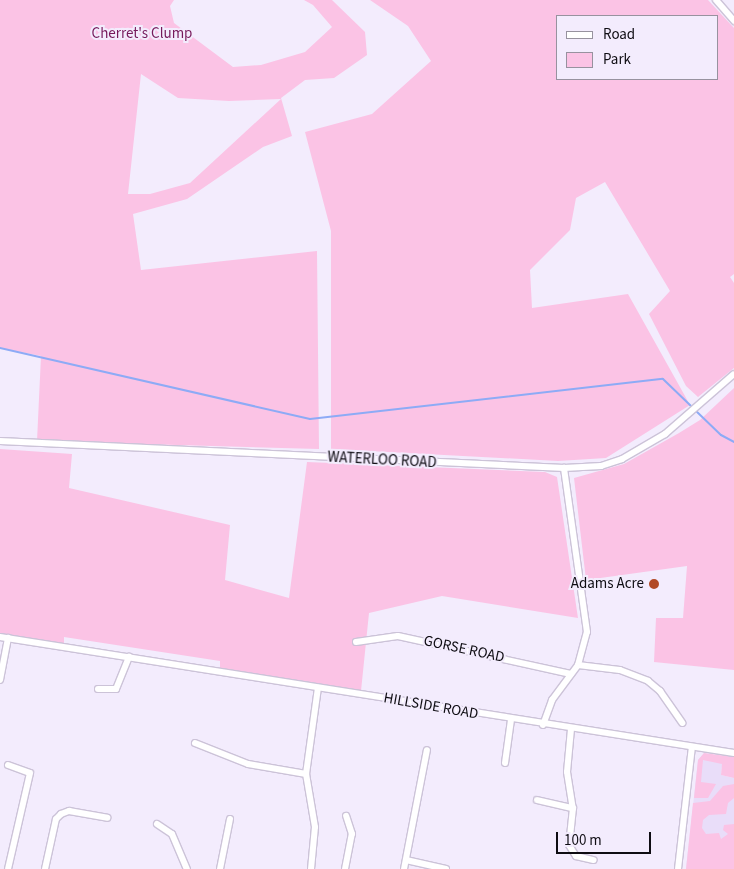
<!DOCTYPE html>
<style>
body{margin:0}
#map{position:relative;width:734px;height:869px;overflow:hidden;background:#f3ecfd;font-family:"Source Sans 3",sans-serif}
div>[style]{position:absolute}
.built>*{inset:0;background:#e9ddf9}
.green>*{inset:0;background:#fbc3e5}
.stream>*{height:2px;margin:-1px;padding:0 1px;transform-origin:1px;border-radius:1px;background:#8dabf6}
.roads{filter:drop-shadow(1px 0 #ccc3d8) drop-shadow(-1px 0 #ccc3d8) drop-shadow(0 1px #ccc3d8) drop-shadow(0 -1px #ccc3d8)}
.minor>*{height:6px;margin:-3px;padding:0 3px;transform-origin:3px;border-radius:3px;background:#fff}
.dots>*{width:14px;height:14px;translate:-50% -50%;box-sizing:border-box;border:2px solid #f3ecfd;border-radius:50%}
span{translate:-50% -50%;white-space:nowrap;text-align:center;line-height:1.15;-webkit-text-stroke:4px #f3ecfd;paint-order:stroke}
.park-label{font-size:15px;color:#76195b}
.street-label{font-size:15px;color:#0e0c12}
.poi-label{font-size:15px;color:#0e0c12}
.right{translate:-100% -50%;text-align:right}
.legend{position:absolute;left:556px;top:15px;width:162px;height:65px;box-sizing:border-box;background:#f3ecfd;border:1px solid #97929f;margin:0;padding:6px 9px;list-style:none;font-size:15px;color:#0e0c12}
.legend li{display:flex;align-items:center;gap:10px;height:25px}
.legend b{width:25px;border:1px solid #97929f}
.scale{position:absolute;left:556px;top:832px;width:95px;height:22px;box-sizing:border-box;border:2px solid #0e0c12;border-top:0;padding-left:6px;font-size:15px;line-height:18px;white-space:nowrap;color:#0e0c12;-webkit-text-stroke:4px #f3ecfd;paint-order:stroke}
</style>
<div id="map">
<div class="built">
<i style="clip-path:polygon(704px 753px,723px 756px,721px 775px,734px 778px,734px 869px,686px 869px,698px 760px)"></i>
</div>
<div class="green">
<i style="clip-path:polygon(evenodd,0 0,174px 0,170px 6px,174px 23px,233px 67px,261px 65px,305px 52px,332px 27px,313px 5px,304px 0,332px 0,365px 32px,367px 55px,334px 78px,305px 80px,281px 98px,292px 136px,263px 147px,187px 199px,133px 214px,141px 270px,317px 251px,319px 449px,37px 441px,41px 356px,0 348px,0 0,141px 74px,178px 98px,229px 101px,281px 99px,190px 183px,150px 194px,128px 194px,141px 74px)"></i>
<i style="clip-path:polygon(evenodd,370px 0,708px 0,734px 28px,734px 274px,730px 277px,734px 283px,734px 368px,698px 397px,686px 386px,649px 314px,670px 291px,605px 182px,576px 198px,570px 230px,530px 270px,532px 308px,628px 294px,690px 405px,606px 458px,558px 461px,331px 449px,331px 231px,305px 132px,372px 114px,431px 61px,408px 26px,370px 0,558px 16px,718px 16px,718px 79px,558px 79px,558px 16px)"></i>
<i style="clip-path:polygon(734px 388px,734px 670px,654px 662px,656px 618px,683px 618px,687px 566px,586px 580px,574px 478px,624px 464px,679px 433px,700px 420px)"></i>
<i style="clip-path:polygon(0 449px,72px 454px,69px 488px,230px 525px,225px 580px,289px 598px,307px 462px,545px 472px,557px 477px,578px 618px,442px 596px,369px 613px,361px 691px,220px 669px,220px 661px,64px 637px,64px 644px,0 634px)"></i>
<i style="clip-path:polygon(704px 753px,734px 757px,734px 778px,721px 775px,722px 764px,703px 760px,701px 782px,716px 784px,708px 798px,694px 798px,698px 760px)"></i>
<i style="clip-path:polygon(734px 784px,734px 798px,728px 803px,726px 814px,709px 815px,703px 820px,702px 828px,706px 834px,719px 833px,721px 839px,728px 834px,723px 830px,724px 825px,734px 824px,734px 869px,686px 869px,693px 803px,710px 801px,723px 786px)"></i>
</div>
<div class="stream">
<i style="left:0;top:348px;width:318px;rotate:12.9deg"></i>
<i style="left:310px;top:419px;width:355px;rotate:-6.5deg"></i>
<i style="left:663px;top:379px;width:40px;rotate:44deg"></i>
<i style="left:695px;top:410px;width:36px;rotate:44deg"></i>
<i style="left:721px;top:435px;width:15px;rotate:28deg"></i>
</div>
<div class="roads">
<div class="minor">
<i style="left:716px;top:0;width:28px;rotate:49deg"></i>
<i style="left:0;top:441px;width:565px;rotate:2.74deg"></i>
<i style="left:564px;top:468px;width:37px;rotate:-3deg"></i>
<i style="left:601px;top:466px;width:22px;rotate:-18deg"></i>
<i style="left:622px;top:459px;width:50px;rotate:-30.2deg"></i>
<i style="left:665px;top:434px;width:91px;rotate:-41deg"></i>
<i style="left:0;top:637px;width:743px;rotate:8.98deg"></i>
<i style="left:356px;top:642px;width:42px;rotate:-8.1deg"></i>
<i style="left:398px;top:636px;width:177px;rotate:12.4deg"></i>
<i style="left:578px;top:665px;width:42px;rotate:6.8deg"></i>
<i style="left:620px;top:670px;width:30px;rotate:21deg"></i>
<i style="left:648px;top:681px;width:16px;rotate:40deg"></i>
<i style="left:660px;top:691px;width:39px;rotate:55deg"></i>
<i style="left:0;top:680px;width:43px;rotate:-79.2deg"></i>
<i style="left:98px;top:689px;width:18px"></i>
<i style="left:116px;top:689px;width:35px;rotate:-68deg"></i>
<i style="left:543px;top:725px;width:27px;rotate:-70deg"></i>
<i style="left:552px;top:700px;width:44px;rotate:-53.4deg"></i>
<i style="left:578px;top:665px;width:34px;rotate:-75deg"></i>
<i style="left:587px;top:632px;width:166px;rotate:-98deg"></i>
<i style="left:571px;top:729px;width:43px;rotate:95.3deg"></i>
<i style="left:567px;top:772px;width:36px;rotate:81deg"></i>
<i style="left:573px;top:808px;width:37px;rotate:96deg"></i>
<i style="left:569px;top:845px;width:13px;rotate:58deg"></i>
<i style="left:576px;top:856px;width:18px;rotate:13deg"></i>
<i style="left:195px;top:743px;width:57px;rotate:21.6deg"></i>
<i style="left:248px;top:764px;width:59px;rotate:9.8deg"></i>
<i style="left:505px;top:763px;width:43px;rotate:-82.1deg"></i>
<i style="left:8px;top:765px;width:23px;rotate:20deg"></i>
<i style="left:30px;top:773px;width:98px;rotate:102.9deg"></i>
<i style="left:537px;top:800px;width:37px;rotate:13deg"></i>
<i style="left:157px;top:824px;width:18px;rotate:34deg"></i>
<i style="left:172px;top:834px;width:38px;rotate:67deg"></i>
<i style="left:406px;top:860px;width:41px;rotate:12.7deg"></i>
<i style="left:45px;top:869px;width:51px;rotate:-77.6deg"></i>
<i style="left:56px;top:819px;width:7px;rotate:-45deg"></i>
<i style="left:61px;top:814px;width:9px;rotate:-21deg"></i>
<i style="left:69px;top:811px;width:39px;rotate:10deg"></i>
<i style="left:220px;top:869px;width:51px;rotate:-78.7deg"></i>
<i style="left:311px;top:869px;width:42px;rotate:-84.6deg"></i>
<i style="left:315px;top:827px;width:54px;rotate:-99.6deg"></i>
<i style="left:306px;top:774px;width:87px;rotate:-82.1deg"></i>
<i style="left:345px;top:869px;width:36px;rotate:-79deg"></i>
<i style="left:352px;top:834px;width:19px;rotate:-108deg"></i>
<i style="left:404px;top:869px;width:121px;rotate:-79.1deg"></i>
<i style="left:678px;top:869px;width:123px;rotate:-83.5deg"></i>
</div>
</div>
<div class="dots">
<i style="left:654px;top:584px;background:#b14926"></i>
</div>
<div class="park-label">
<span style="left:142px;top:34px">Cherret's Clump</span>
</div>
<div class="street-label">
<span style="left:382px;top:460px;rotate:3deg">WATERLOO ROAD</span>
<span style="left:464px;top:649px;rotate:12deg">GORSE ROAD</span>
<span style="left:431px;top:706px;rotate:10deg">HILLSIDE ROAD</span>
</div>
<div class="poi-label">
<span class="right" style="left:644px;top:584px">Adams Acre</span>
</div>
<ul class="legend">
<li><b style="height:6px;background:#fff"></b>Road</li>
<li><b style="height:14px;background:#fbc3e5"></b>Park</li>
</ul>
<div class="scale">100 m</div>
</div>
